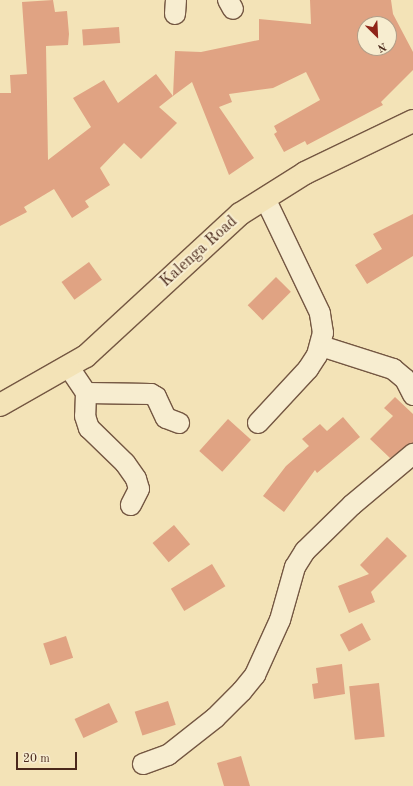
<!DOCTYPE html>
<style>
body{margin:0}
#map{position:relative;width:413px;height:786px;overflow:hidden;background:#f3e3b7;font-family:"Old Standard TT",serif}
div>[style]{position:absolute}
.building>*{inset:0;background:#e0a383;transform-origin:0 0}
.roads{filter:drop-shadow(1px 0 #745742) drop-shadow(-1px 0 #745742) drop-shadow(0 1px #745742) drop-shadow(0 -1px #745742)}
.minor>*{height:20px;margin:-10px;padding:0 10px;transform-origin:10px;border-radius:10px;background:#f7edd0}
.major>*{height:22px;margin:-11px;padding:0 11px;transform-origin:11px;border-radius:11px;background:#f3e3b7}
span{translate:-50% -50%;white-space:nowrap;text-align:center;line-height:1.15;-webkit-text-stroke:4px #f7edd0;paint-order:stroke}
.street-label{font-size:16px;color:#4a281b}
.north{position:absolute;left:357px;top:16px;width:40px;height:40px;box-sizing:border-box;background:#f7edd0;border:1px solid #b29e88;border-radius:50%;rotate:156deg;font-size:11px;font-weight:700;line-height:16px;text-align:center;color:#4a281b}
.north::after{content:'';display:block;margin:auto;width:14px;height:18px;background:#8f2418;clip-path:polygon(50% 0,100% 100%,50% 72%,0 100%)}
.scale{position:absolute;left:16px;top:752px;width:61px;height:18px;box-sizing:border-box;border:2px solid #4a281b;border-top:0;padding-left:5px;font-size:12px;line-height:14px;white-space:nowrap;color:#4a281b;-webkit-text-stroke:3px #f7edd0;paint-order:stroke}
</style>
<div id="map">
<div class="building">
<i style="clip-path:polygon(53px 0,55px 12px,67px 11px,69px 34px,68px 45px,46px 46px,48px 160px,91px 127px,73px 98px,104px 80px,118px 103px,156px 74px,173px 96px,159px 107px,177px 123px,141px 159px,124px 143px,100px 168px,110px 185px,85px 201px,89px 207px,72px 218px,54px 189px,24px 207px,27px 212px,0 226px,0 93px,11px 93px,10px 75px,27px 74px,22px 2px)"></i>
<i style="clip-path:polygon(evenodd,310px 0,391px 0,393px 14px,413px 52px,413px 70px,381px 102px,383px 105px,307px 145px,305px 141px,284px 152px,274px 134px,277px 132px,274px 126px,320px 100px,306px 72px,273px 88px,229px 94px,232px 102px,219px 107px,254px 158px,229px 175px,192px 82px,173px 96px,175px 51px,201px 52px,259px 40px,259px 19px,311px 24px,310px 0,365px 24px,389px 24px,389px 48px,365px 48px,365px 24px)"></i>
<i style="left:119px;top:27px;width:16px;height:37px;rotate:86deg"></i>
<i style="clip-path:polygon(413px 214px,413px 256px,367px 284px,355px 265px,382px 249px,373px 234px)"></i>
<i style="left:89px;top:262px;width:22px;height:34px;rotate:54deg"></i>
<i style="left:276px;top:277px;width:21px;height:40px;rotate:45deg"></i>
<i style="clip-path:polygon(395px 397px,413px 414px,413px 443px,390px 458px,370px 439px,393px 416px,384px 408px)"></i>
<i style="clip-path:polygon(343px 417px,360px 437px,317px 473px,315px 470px,284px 512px,263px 496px,286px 466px,309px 446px,302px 439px,320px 424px,327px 431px)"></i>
<i style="left:228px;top:419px;width:31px;height:43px;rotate:42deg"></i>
<i style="left:174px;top:525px;width:25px;height:28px;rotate:50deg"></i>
<i style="clip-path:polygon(387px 537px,407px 556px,371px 592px,375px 602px,349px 613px,338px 586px,369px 574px,360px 565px)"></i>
<i style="left:212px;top:564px;width:26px;height:48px;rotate:59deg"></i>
<i style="left:362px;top:623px;width:19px;height:25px;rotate:62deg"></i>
<i style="left:66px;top:636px;width:23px;height:24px;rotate:72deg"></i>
<i style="clip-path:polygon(342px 664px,345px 694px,314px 699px,312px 684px,318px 683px,316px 668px)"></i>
<i style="left:379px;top:683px;width:54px;height:30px;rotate:84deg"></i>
<i style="left:168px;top:701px;width:25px;height:35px;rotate:72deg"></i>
<i style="left:109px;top:703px;width:21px;height:38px;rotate:65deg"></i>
<i style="clip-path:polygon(241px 756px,250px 786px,224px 786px,217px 763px)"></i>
</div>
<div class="roads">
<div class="minor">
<i style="left:228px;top:0;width:10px;rotate:61deg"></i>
<i style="left:175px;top:14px;width:14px;rotate:-86deg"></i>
<i style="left:321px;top:346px;width:76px;rotate:17.7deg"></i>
<i style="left:393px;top:369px;width:16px;rotate:40deg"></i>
<i style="left:405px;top:379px;width:18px;rotate:63deg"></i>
<i style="left:68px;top:366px;width:32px;rotate:56deg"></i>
<i style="left:86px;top:393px;width:23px;rotate:92deg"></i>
<i style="left:85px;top:416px;width:13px;rotate:72deg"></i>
<i style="left:89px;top:428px;width:50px;rotate:44.2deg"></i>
<i style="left:125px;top:463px;width:19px;rotate:55deg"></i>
<i style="left:136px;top:479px;width:10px;rotate:73deg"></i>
<i style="left:139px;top:489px;width:18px;rotate:117deg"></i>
<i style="left:86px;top:393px;width:65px;rotate:0.9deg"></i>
<i style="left:151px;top:394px;width:6px;rotate:31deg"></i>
<i style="left:156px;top:397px;width:23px;rotate:65deg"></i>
<i style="left:166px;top:418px;width:14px;rotate:21deg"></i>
<i style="left:258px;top:423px;width:74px;rotate:-47.2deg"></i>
<i style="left:308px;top:369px;width:17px;rotate:-57deg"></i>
<i style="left:317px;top:355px;width:23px;rotate:-75deg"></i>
<i style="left:323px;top:333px;width:20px;rotate:-99deg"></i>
<i style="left:320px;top:313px;width:127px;rotate:-115.6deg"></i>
<i style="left:143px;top:764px;width:27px;rotate:-20deg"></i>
<i style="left:168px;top:755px;width:60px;rotate:-38.2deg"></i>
<i style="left:215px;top:718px;width:38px;rotate:-45deg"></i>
<i style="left:242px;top:691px;width:21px;rotate:-51deg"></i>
<i style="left:255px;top:675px;width:60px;rotate:-65.6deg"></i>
<i style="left:280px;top:620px;width:55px;rotate:-74.2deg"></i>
<i style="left:295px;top:567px;width:19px;rotate:-58deg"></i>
<i style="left:305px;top:551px;width:66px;rotate:-44.4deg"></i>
<i style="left:352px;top:505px;width:80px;rotate:-39.9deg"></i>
</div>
<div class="major">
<i style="left:0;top:405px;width:99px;rotate:-29.7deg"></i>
<i style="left:86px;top:356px;width:209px;rotate:-42.7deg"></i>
<i style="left:240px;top:214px;width:77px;rotate:-32.2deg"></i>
<i style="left:305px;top:173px;width:120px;rotate:-25.7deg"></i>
</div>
</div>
<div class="street-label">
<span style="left:199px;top:252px;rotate:-42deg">Kalenga Road</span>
</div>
<div class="north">N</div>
<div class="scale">20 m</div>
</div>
